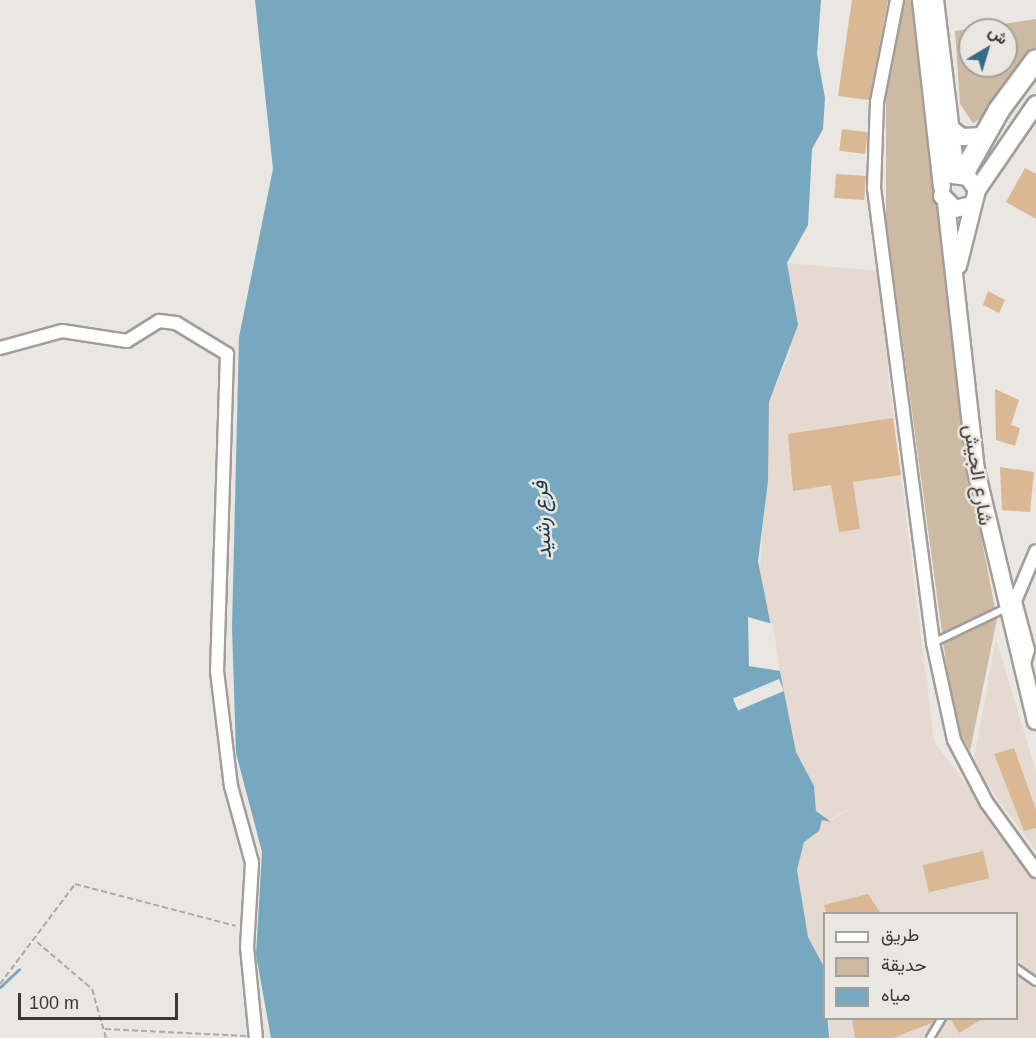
<!DOCTYPE html>
<meta charset="utf-8">
<style>
body{margin:0}
#map{position:relative;width:1036px;height:1038px;overflow:hidden;background:#eae6e1;font-family:Arial,Vazirmatn,sans-serif}
div>[style]{position:absolute}
.built>*{inset:0;background:#e4dacf}
.green>*{inset:0;background:#ceb9a2}
.water>*{inset:0;background:#78a8c0}
.pier>*{inset:0;background:#eae6e1;transform-origin:0 0}
.stream>*{height:3px;margin:-1.5px;padding:0 1.5px;transform-origin:1.5px;border-radius:1.5px;background:#78a8c0}
.building>*{inset:0;background:#d9b893;transform-origin:0 0}
.path>*{height:2px;margin-top:-1px;transform-origin:0;background:repeating-linear-gradient(90deg,#ada9a5 0 6px,transparent 0 9px)}
.roads{filter:drop-shadow(2px 0 #a29d99) drop-shadow(-2px 0 #a29d99) drop-shadow(0 2px #a29d99) drop-shadow(0 -2px #a29d99)}
.service>*{height:6px;margin:-3px;padding:0 3px;transform-origin:3px;border-radius:3px;background:#fff}
.minor>*{height:12px;margin:-6px;padding:0 6px;transform-origin:6px;border-radius:6px;background:#fff}
.secondary>*{height:16px;margin:-8px;padding:0 8px;transform-origin:8px;border-radius:8px;background:#fff}
.trunk>*{height:20px;margin:-10px;padding:0 10px;transform-origin:10px;border-radius:10px;background:#fff}
span{translate:-50% -50%;white-space:nowrap;text-align:center;line-height:1.15;-webkit-text-stroke:5px #eae6e1;paint-order:stroke}
.street-label{font-size:20px;color:#3b3937}
.water-label{font-size:21px;color:#123c4e;font-style:italic}
.legend{position:absolute;left:823px;top:912px;width:195px;height:108px;box-sizing:border-box;background:#eae6e1;border:2px solid #a4a19d;margin:0;padding:8px 10px;list-style:none;font-size:18px;color:#3b3937}
.legend li{display:flex;align-items:center;gap:12px;height:30px}
.legend b{width:30px;border:2px solid #a4a19d}
.north{position:absolute;left:958px;top:18px;width:60px;height:60px;box-sizing:border-box;background:#eae6e1;border:2px solid #a4a19d;border-radius:50%;rotate:38deg;font-size:16px;font-weight:700;line-height:24px;text-align:center;color:#3b3937}
.north::after{content:'';display:block;margin:auto;width:21px;height:27px;background:#346c86;clip-path:polygon(50% 0,100% 100%,50% 72%,0 100%)}
.scale{position:absolute;left:18px;top:993px;width:160px;height:27px;box-sizing:border-box;border:3px solid #3b3937;border-top:0;padding-left:8px;font-size:18px;line-height:21px;white-space:nowrap;color:#3b3937;-webkit-text-stroke:4px #eae6e1;paint-order:stroke}
</style>
<div id="map">
<div class="built">
<i style="clip-path:polygon(787px 263px,879px 271px,884px 282px,889px 382px,934px 742px,1036px 876px,1036px 1038px,829px 1038px,829px 1019px,1016px 1018px,1016px 914px,824px 914px,824px 967px,808px 937px,797px 870px,804px 842px,819px 831px,822px 819px,829px 822px,869px 797px,828px 821px,816px 811px,814px 786px,796px 752px,760px 577px,769px 402px,790px 352px,793px 292px,786px 278px)"></i>
<i style="clip-path:polygon(996px 639px,1036px 772px,1036px 851px,973px 765px)"></i>
</div>
<div class="green">
<i style="clip-path:polygon(901px 0,917px 0,977px 515px,997px 619px,970px 751px,954px 721px,886px 220px,886px 46px)"></i>
<i style="clip-path:polygon(evenodd,1036px 19px,1036px 48px,988px 115px,973px 123px,960px 104px,955px 31px,1036px 19px,970px 30px,1006px 30px,1006px 66px,970px 66px,970px 30px)"></i>
</div>
<div class="water">
<i style="clip-path:polygon(255px 0,821px 0,817px 54px,825px 98px,823px 129px,812px 149px,808px 225px,787px 263px,798px 325px,769px 402px,768px 481px,758px 561px,796px 752px,814px 786px,816px 811px,831px 822px,822px 820px,819px 831px,804px 842px,797px 870px,808px 937px,824px 967px,829px 1038px,271px 1038px,256px 955px,262px 852px,236px 753px,232px 628px,239px 337px,273px 169px)"></i>
</div>
<div class="pier">
<i style="clip-path:polygon(748px 617px,773px 624px,780px 671px,749px 666px)"></i>
<i style="left:779px;top:679px;width:13px;height:50px;rotate:67deg"></i>
</div>
<div class="stream">
<i style="left:0;top:987px;width:26px;rotate:-43deg"></i>
</div>
<div class="building">
<i style="clip-path:polygon(852px 0,888px 0,869px 100px,838px 96px)"></i>
<i style="left:842px;top:129px;width:26px;height:22px;rotate:7deg"></i>
<i style="clip-path:polygon(1025px 168px,1036px 174px,1036px 219px,1006px 202px)"></i>
<i style="left:836px;top:174px;width:30px;height:24px;rotate:4deg"></i>
<i style="clip-path:polygon(988px 291px,1005px 300px,999px 313px,983px 305px)"></i>
<i style="clip-path:polygon(995px 389px,1019px 400px,1011px 425px,1020px 428px,1015px 446px,996px 440px)"></i>
<i style="clip-path:polygon(893px 418px,901px 475px,853px 482px,860px 529px,839px 532px,831px 485px,793px 491px,788px 434px)"></i>
<i style="clip-path:polygon(1000px 467px,1034px 472px,1030px 512px,1002px 510px)"></i>
<i style="clip-path:polygon(1014px 748px,1036px 810px,1036px 828px,1024px 831px,994px 754px)"></i>
<i style="left:983px;top:851px;width:28px;height:62px;rotate:77deg"></i>
<i style="clip-path:polygon(868px 894px,881px 914px,827px 914px,824px 905px)"></i>
<i style="clip-path:polygon(852px 1018px,933px 1018px,934px 1022px,893px 1038px,855px 1038px)"></i>
<i style="clip-path:polygon(950px 1018px,984px 1018px,959px 1033px)"></i>
</div>
<div class="path">
<i style="left:37px;top:942px;width:72px;rotate:40.5deg"></i>
<i style="left:92px;top:989px;width:51px;rotate:74.1deg"></i>
<i style="left:0;top:984px;width:125px;rotate:-53.1deg"></i>
<i style="left:75px;top:884px;width:166px;rotate:14.6deg"></i>
<i style="left:105px;top:1029px;width:141px;rotate:2.8deg"></i>
</div>
<div class="roads">
<div class="service">
<i style="left:933px;top:643px;width:81px;rotate:-25.6deg"></i>
<i style="left:1016px;top:968px;width:24px;rotate:35deg"></i>
<i style="left:930px;top:1038px;width:23px;rotate:-59deg"></i>
</div>
<div class="minor">
<i style="left:897px;top:0;width:104px;rotate:101.1deg"></i>
<i style="left:877px;top:102px;width:86px;rotate:92deg"></i>
<i style="left:874px;top:188px;width:459px;rotate:82.6deg"></i>
<i style="left:933px;top:643px;width:99px;rotate:77.8deg"></i>
<i style="left:954px;top:740px;width:71px;rotate:62.4deg"></i>
<i style="left:987px;top:803px;width:84px;rotate:54.2deg"></i>
<i style="left:0;top:348px;width:64px;rotate:-15.3deg"></i>
<i style="left:62px;top:331px;width:66px;rotate:8.7deg"></i>
<i style="left:127px;top:341px;width:38px;rotate:-32deg"></i>
<i style="left:159px;top:321px;width:17px;rotate:7deg"></i>
<i style="left:176px;top:323px;width:60px;rotate:31.3deg"></i>
<i style="left:227px;top:354px;width:317px;rotate:91.8deg"></i>
<i style="left:217px;top:671px;width:116px;rotate:83.1deg"></i>
<i style="left:231px;top:786px;width:80px;rotate:74.7deg"></i>
<i style="left:252px;top:863px;width:84px;rotate:93.4deg"></i>
<i style="left:247px;top:947px;width:91px;rotate:84.4deg"></i>
<i style="left:1023px;top:667px;width:18px;rotate:-74deg"></i>
<i style="left:1028px;top:650px;width:51px;rotate:-104.9deg"></i>
<i style="left:1015px;top:601px;width:54px;rotate:-67.2deg"></i>
</div>
<div class="secondary">
<i style="left:921px;top:0;width:188px;rotate:83.6deg"></i>
<i style="left:935px;top:0;width:175px;rotate:83.1deg"></i>
<i style="left:950px;top:128px;width:15px;rotate:37deg"></i>
<i style="left:962px;top:137px;width:21px;rotate:-3deg"></i>
<i style="left:953px;top:175px;width:15px;rotate:8deg"></i>
<i style="left:968px;top:177px;width:16px;rotate:55deg"></i>
<i style="left:977px;top:190px;width:78px;rotate:104deg"></i>
<i style="left:977px;top:190px;width:104px;rotate:-55.5deg"></i>
<i style="left:942px;top:196px;width:18px;rotate:45deg"></i>
<i style="left:955px;top:209px;width:16px;rotate:-14deg"></i>
<i style="left:946px;top:203px;width:269px;rotate:83.6deg"></i>
<i style="left:976px;top:470px;width:258px;rotate:76.6deg"></i>
</div>
<div class="trunk">
<i style="left:963px;top:174px;width:73px;rotate:-60.6deg"></i>
<i style="left:999px;top:110px;width:62px;rotate:-53.5deg"></i>
</div>
</div>
<div class="street-label">
<span style="left:978px;top:475px;rotate:81deg">شارع الجيش</span>
</div>
<div class="water-label">
<span style="left:542px;top:520px;rotate:-93deg">فرع رشيد</span>
</div>
<ul class="legend">
<li><b style="height:8px;background:#fff"></b>طريق</li>
<li><b style="height:16px;background:#ceb9a2"></b>حديقة</li>
<li><b style="height:16px;background:#78a8c0"></b>مياه</li>
</ul>
<div class="north">ش</div>
<div class="scale">100 m</div>
</div>
